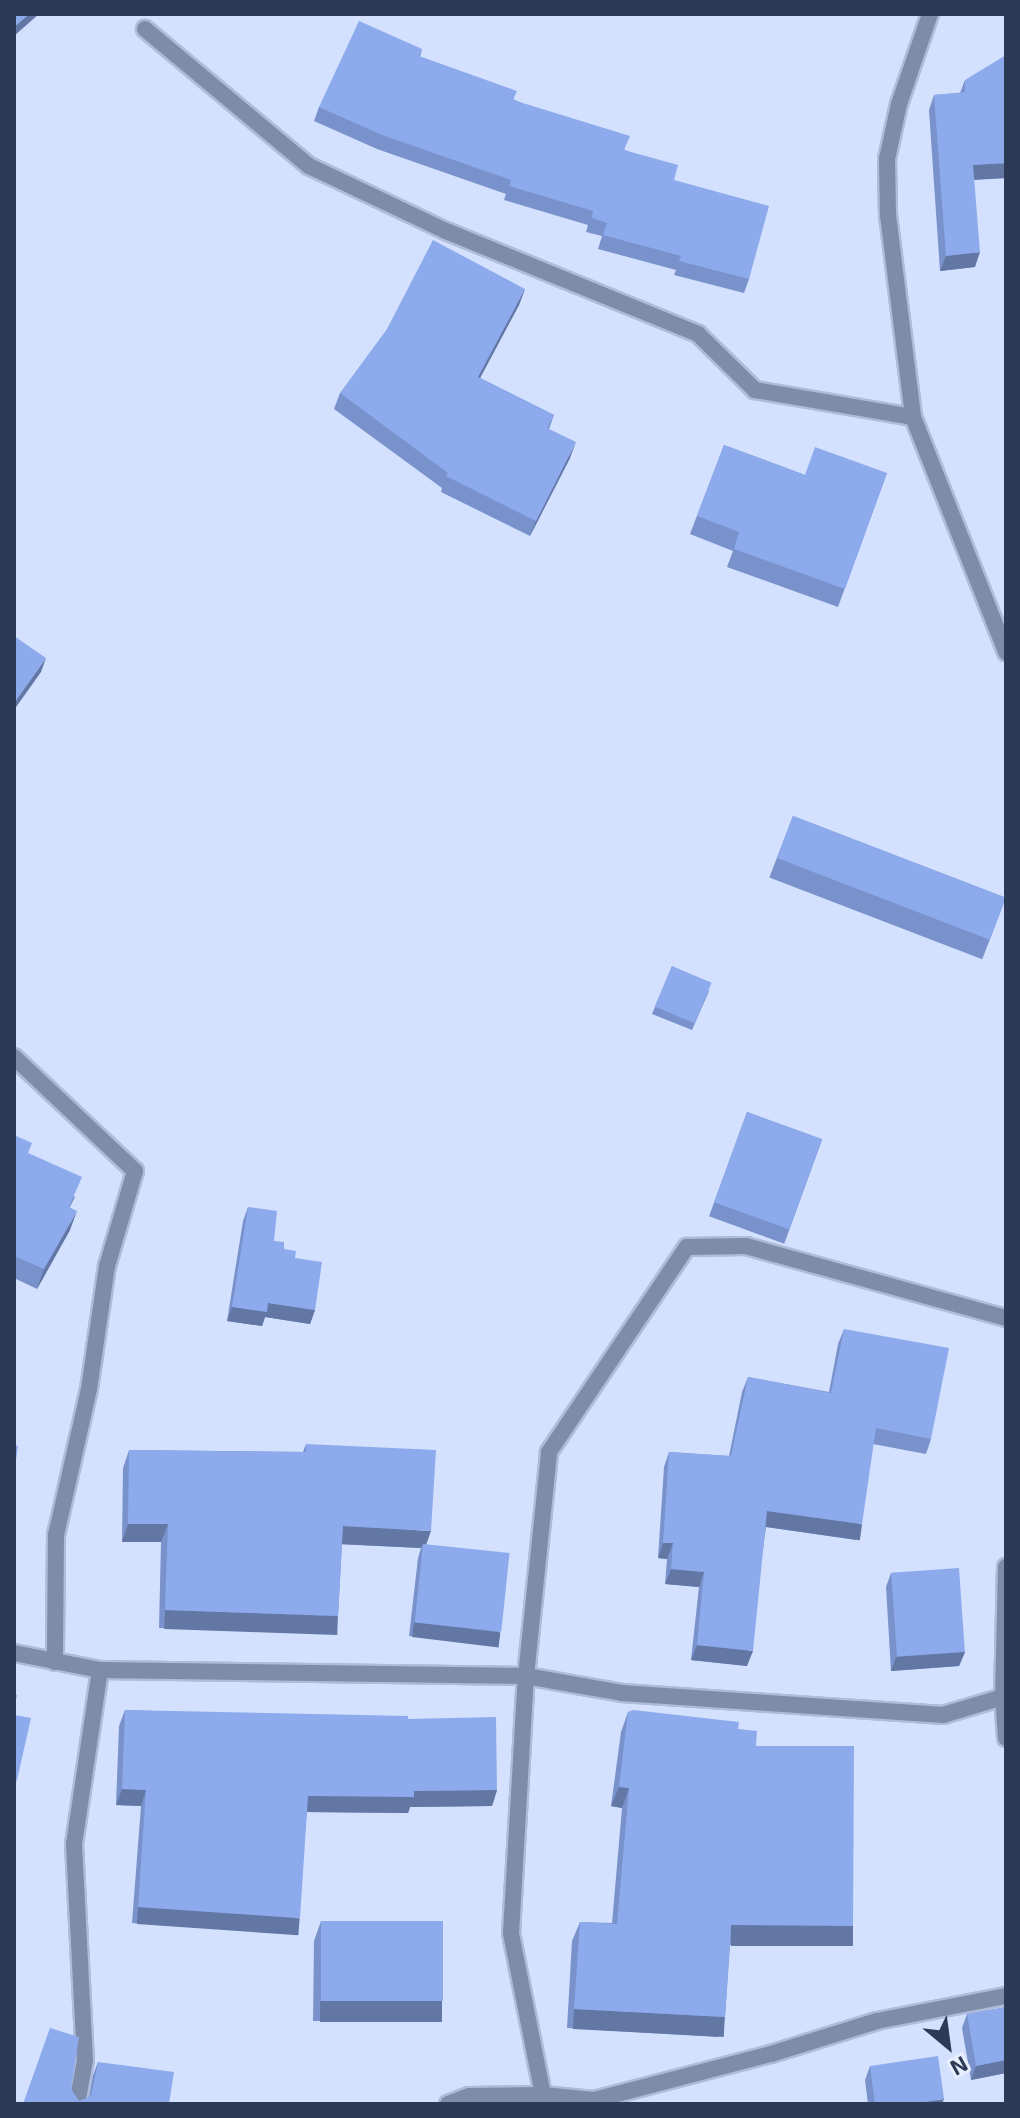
<!DOCTYPE html>
<style>
body{margin:0}
#map{position:relative;width:1020px;height:2118px;overflow:hidden;background:#d3e1fe;font-family:"Exo 2",sans-serif}
div>[style]{position:absolute}
.roads{filter:drop-shadow(2px 0 #aebcd9) drop-shadow(-2px 0 #aebcd9) drop-shadow(0 2px #aebcd9) drop-shadow(0 -2px #aebcd9)}
.street>*{height:16px;margin:-8px;padding:0 8px;transform-origin:8px;border-radius:8px;background:#7e8caa}
.wall>*{inset:0;background:#7992cb;transform-origin:0 0}
.shaded-wall>*{inset:0;background:#6377a5;transform-origin:0 0}
.building>*{inset:0;background:#8daaec;transform-origin:0 0}
span{translate:-50% -50%;white-space:nowrap;text-align:center;line-height:1.15;-webkit-text-stroke:7px #e7eefd;paint-order:stroke}
.frame{position:absolute;inset:0;border:16px solid #2d3a56;pointer-events:none}
.north{position:absolute;left:908px;top:2006px;width:80px;height:80px;-webkit-text-stroke:6px #e7eefd;paint-order:stroke;rotate:151deg;font-size:22px;font-weight:700;line-height:32px;text-align:center;color:#2d3a56}
.north::after{content:'';display:block;margin:auto;width:28px;height:36px;background:#2d3a56;clip-path:polygon(50% 0,100% 100%,50% 72%,0 100%)}
</style>
<div id="map">
<div class="roads">
<div class="street">
<i style="left:930px;top:14px;width:95px;rotate:109deg"></i>
<i style="left:899px;top:104px;width:56px;rotate:102.3deg"></i>
<i style="left:887px;top:159px;width:56px;rotate:89deg"></i>
<i style="left:888px;top:215px;width:204px;rotate:82.9deg"></i>
<i style="left:913px;top:417px;width:253px;rotate:68.4deg"></i>
<i style="left:145px;top:29px;width:214px;rotate:39.9deg"></i>
<i style="left:309px;top:166px;width:152px;rotate:25.4deg"></i>
<i style="left:446px;top:231px;width:272px;rotate:22.2deg"></i>
<i style="left:698px;top:334px;width:80px;rotate:44.5deg"></i>
<i style="left:755px;top:390px;width:160px;rotate:9.7deg"></i>
<i style="left:14px;top:1057px;width:166px;rotate:43.3deg"></i>
<i style="left:135px;top:1171px;width:99px;rotate:106.4deg"></i>
<i style="left:107px;top:1266px;width:124px;rotate:98.3deg"></i>
<i style="left:89px;top:1389px;width:150px;rotate:102.7deg"></i>
<i style="left:56px;top:1535px;width:127px;rotate:90.5deg"></i>
<i style="left:1006px;top:1567px;width:130px;rotate:91.3deg"></i>
<i style="left:1003px;top:1697px;width:41px;rotate:85.8deg"></i>
<i style="left:14px;top:1653px;width:88px;rotate:11.2deg"></i>
<i style="left:100px;top:1670px;width:176px;rotate:98.5deg"></i>
<i style="left:74px;top:1844px;width:216px;rotate:87.1deg"></i>
<i style="left:85px;top:2060px;width:45px;rotate:100.3deg"></i>
<i style="left:100px;top:1670px;width:426px;rotate:0.8deg"></i>
<i style="left:526px;top:1676px;width:97px;rotate:10deg"></i>
<i style="left:622px;top:1693px;width:322px;rotate:3.9deg"></i>
<i style="left:943px;top:1715px;width:63px;rotate:-16.7deg"></i>
<i style="left:543px;top:2095px;width:165px;rotate:-101.2deg"></i>
<i style="left:511px;top:1933px;width:257px;rotate:-86.7deg"></i>
<i style="left:526px;top:1676px;width:225px;rotate:-84.1deg"></i>
<i style="left:549px;top:1452px;width:247px;rotate:-56.1deg"></i>
<i style="left:687px;top:1247px;width:59px;rotate:-1deg"></i>
<i style="left:746px;top:1246px;width:270px;rotate:15.5deg"></i>
<i style="left:448px;top:2104px;width:22px;rotate:-21deg"></i>
<i style="left:469px;top:2096px;width:74px;rotate:-0.8deg"></i>
<i style="left:543px;top:2095px;width:51px;rotate:5.6deg"></i>
<i style="left:594px;top:2100px;width:183px;rotate:-14.6deg"></i>
<i style="left:771px;top:2054px;width:111px;rotate:-17.3deg"></i>
<i style="left:877px;top:2021px;width:131px;rotate:-11deg"></i>
</div>
</div>
<div class="wall">
<i style="clip-path:polygon(422px 49px,420px 57px,625px 150px,674px 180px,749px 279px,744px 293px,674px 275px,676px 270px,598px 249px,602px 236px,586px 232px,588px 225px,504px 200px,506px 194px,377px 149px,314px 121px,319px 107px)"></i>
<i style="clip-path:polygon(965px 80px,1006px 178px,974px 180px,975px 267px,940px 271px,929px 110px,934px 95px,960px 93px)"></i>
<i style="clip-path:polygon(525px 289px,519px 305px,480px 378px,554px 415px,549px 429px,570px 458px,530px 536px,441px 492px,442px 488px,334px 409px,340px 393px)"></i>
<i style="clip-path:polygon(724px 445px,805px 475px,887px 473px,838px 607px,727px 567px,733px 551px,690px 534px)"></i>
<i style="left:793px;top:816px;width:228px;height:66px;rotate:21deg"></i>
<i style="clip-path:polygon(672px 966px,709px 991px,692px 1030px,652px 1014px)"></i>
<i style="left:747px;top:1112px;width:80px;height:111px;rotate:20deg"></i>
<i style="clip-path:polygon(14px 1135px,28px 1153px,75px 1197px,70px 1207px,70px 1230px,37px 1289px,14px 1278px)"></i>
<i style="clip-path:polygon(248px 1207px,274px 1241px,295px 1258px,315px 1310px,310px 1324px,265px 1317px,262px 1326px,227px 1321px,243px 1221px)"></i>
<i style="clip-path:polygon(844px 1329px,931px 1439px,926px 1454px,873px 1444px,856px 1540px,766px 1527px,747px 1666px,691px 1660px,699px 1587px,665px 1584px,667px 1559px,658px 1558px,664px 1467px,669px 1452px,729px 1456px,742px 1392px,748px 1377px,829px 1392px,838px 1344px)"></i>
<i style="clip-path:polygon(306px 1444px,426px 1545px,500px 1632px,495px 1646px,409px 1636px,418px 1558px,421px 1548px,342px 1544px,338px 1616px,332px 1634px,159px 1628px,161px 1542px,122px 1542px,123px 1468px,129px 1450px,303px 1452px)"></i>
<i style="clip-path:polygon(891px 1573px,965px 1652px,959px 1666px,891px 1671px,886px 1587px)"></i>
<i style="clip-path:polygon(125px 1710px,408px 1719px,497px 1790px,492px 1806px,410px 1807px,408px 1813px,307px 1812px,294px 1934px,132px 1923px,141px 1806px,116px 1805px,119px 1726px)"></i>
<i style="clip-path:polygon(628px 1712px,738px 1729px,756px 1746px,846px 1946px,730px 1945px,725px 2017px,718px 2037px,567px 2028px,572px 1941px,580px 1922px,612px 1923px,622px 1808px,611px 1806px,621px 1732px)"></i>
<i style="clip-path:polygon(321px 1921px,442px 2001px,434px 2021px,313px 2021px,314px 1941px)"></i>
<i style="clip-path:polygon(1006px 2007px,1006px 2073px,971px 2080px,962px 2028px,967px 2014px)"></i>
<i style="clip-path:polygon(98px 2062px,169px 2104px,23px 2104px,71px 2089px,79px 2101px,89px 2097px,93px 2075px)"></i>
<i style="clip-path:polygon(870px 2066px,942px 2104px,868px 2104px,865px 2080px)"></i>
</div>
<div class="shaded-wall">
<i style="clip-path:polygon(29px 14px,39px 14px,14px 36px,15px 26px)"></i>
<i style="clip-path:polygon(1006px 163px,1006px 178px,967px 180px,973px 165px)"></i>
<i style="clip-path:polygon(980px 252px,975px 267px,940px 271px,946px 256px)"></i>
<i style="clip-path:polygon(525px 289px,519px 305px,472px 393px,478px 377px)"></i>
<i style="clip-path:polygon(576px 442px,570px 458px,530px 536px,536px 521px)"></i>
<i style="clip-path:polygon(46px 658px,41px 672px,14px 710px,14px 703px)"></i>
<i style="clip-path:polygon(77px 1211px,70px 1230px,37px 1289px,44px 1269px)"></i>
<i style="clip-path:polygon(268px 1303px,315px 1310px,310px 1324px,265px 1317px,262px 1326px,227px 1321px,232px 1307px)"></i>
<i style="left:767px;top:1511px;width:96px;height:16px;rotate:8deg"></i>
<i style="clip-path:polygon(128px 1524px,168px 1524px,161px 1542px,122px 1542px)"></i>
<i style="clip-path:polygon(343px 1526px,431px 1531px,425px 1548px,423px 1544px,421px 1548px,336px 1544px)"></i>
<i style="clip-path:polygon(663px 1543px,673px 1543px,667px 1559px,658px 1558px)"></i>
<i style="clip-path:polygon(671px 1569px,704px 1572px,699px 1587px,665px 1584px)"></i>
<i style="left:165px;top:1610px;width:173px;height:19px;rotate:2deg"></i>
<i style="left:414px;top:1622px;width:87px;height:15px;rotate:7deg"></i>
<i style="clip-path:polygon(697px 1645px,753px 1651px,747px 1666px,691px 1660px)"></i>
<i style="clip-path:polygon(965px 1652px,959px 1666px,891px 1671px,896px 1657px)"></i>
<i style="clip-path:polygon(619px 1787px,629px 1788px,622px 1808px,611px 1806px)"></i>
<i style="clip-path:polygon(122px 1789px,146px 1790px,141px 1806px,116px 1805px)"></i>
<i style="clip-path:polygon(497px 1790px,492px 1806px,410px 1807px,408px 1813px,302px 1812px,308px 1796px,414px 1791px)"></i>
<i style="left:138px;top:1907px;width:162px;height:17px;rotate:4deg"></i>
<i style="left:731px;top:1925px;width:122px;height:21px"></i>
<i style="left:320px;top:2001px;width:122px;height:21px"></i>
<i style="left:574px;top:2009px;width:151px;height:20px;rotate:3deg"></i>
<i style="clip-path:polygon(1006px 2060px,1006px 2073px,971px 2080px,976px 2066px)"></i>
<i style="clip-path:polygon(944px 2099px,942px 2104px,912px 2104px)"></i>
</div>
<div class="building">
<i style="clip-path:polygon(14px 14px,29px 14px,15px 26px)"></i>
<i style="clip-path:polygon(359px 21px,422px 49px,419px 56px,517px 91px,513px 100px,630px 136px,624px 150px,678px 165px,674px 180px,769px 206px,749px 279px,679px 261px,681px 256px,603px 235px,607px 223px,592px 218px,593px 211px,509px 186px,511px 180px,382px 135px,319px 107px)"></i>
<i style="clip-path:polygon(1006px 55px,1006px 163px,973px 165px,980px 252px,946px 256px,934px 95px,965px 92px,965px 80px)"></i>
<i style="clip-path:polygon(433px 240px,525px 289px,478px 377px,554px 415px,547px 428px,576px 442px,536px 521px,446px 476px,448px 473px,340px 393px,387px 329px)"></i>
<i style="clip-path:polygon(724px 445px,805px 475px,815px 447px,887px 473px,845px 589px,734px 549px,739px 532px,697px 516px)"></i>
<i style="clip-path:polygon(14px 636px,46px 658px,14px 703px)"></i>
<i style="left:793px;top:816px;width:228px;height:45px;rotate:21deg"></i>
<i style="left:672px;top:966px;width:43px;height:44px;rotate:23deg"></i>
<i style="left:747px;top:1112px;width:80px;height:96px;rotate:20deg"></i>
<i style="clip-path:polygon(14px 1135px,32px 1143px,28px 1153px,82px 1177px,69px 1207px,77px 1211px,44px 1269px,14px 1256px)"></i>
<i style="clip-path:polygon(248px 1207px,277px 1211px,274px 1241px,284px 1242px,284px 1249px,296px 1251px,295px 1258px,322px 1262px,315px 1310px,268px 1303px,267px 1312px,232px 1307px)"></i>
<i style="clip-path:polygon(844px 1329px,949px 1348px,931px 1439px,876px 1428px,862px 1524px,767px 1511px,753px 1651px,697px 1645px,704px 1572px,671px 1569px,673px 1543px,663px 1543px,669px 1452px,731px 1456px,748px 1377px,831px 1393px)"></i>
<i style="clip-path:polygon(306px 1444px,436px 1450px,431px 1531px,343px 1526px,338px 1616px,165px 1610px,168px 1524px,128px 1524px,129px 1450px,306px 1452px)"></i>
<i style="clip-path:polygon(14px 1445px,18px 1446px,14px 1474px)"></i>
<i style="left:423px;top:1544px;width:87px;height:79px;rotate:6deg"></i>
<i style="left:959px;top:1568px;width:84px;height:68px;rotate:86deg"></i>
<i style="clip-path:polygon(14px 1694px,17px 1695px,14px 1709px)"></i>
<i style="clip-path:polygon(125px 1710px,408px 1716px,408px 1719px,496px 1717px,497px 1790px,414px 1791px,414px 1797px,308px 1796px,300px 1918px,138px 1907px,146px 1790px,122px 1789px)"></i>
<i style="clip-path:polygon(633px 1710px,739px 1722px,738px 1729px,757px 1731px,756px 1746px,854px 1746px,853px 1926px,731px 1925px,725px 2017px,574px 2009px,580px 1922px,617px 1924px,629px 1788px,619px 1787px,628px 1712px)"></i>
<i style="clip-path:polygon(14px 1715px,31px 1718px,17px 1780px,14px 1785px)"></i>
<i style="left:321px;top:1921px;width:122px;height:80px"></i>
<i style="clip-path:polygon(1006px 2007px,1006px 2060px,976px 2066px,967px 2014px)"></i>
<i style="clip-path:polygon(50px 2028px,79px 2037px,71px 2089px,79px 2101px,91px 2096px,98px 2062px,174px 2072px,169px 2104px,23px 2104px)"></i>
<i style="clip-path:polygon(938px 2056px,944px 2099px,912px 2104px,875px 2104px,870px 2066px)"></i>
</div>
<div class="frame"></div>
<div class="north">N</div>
</div>
